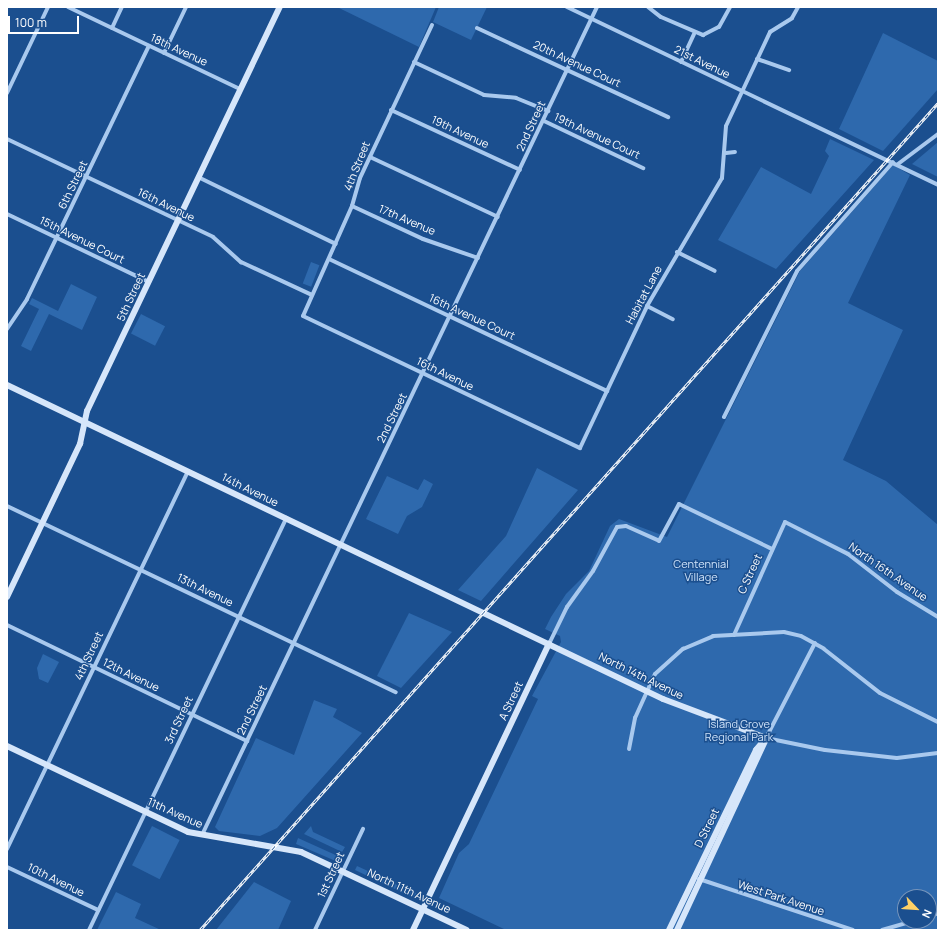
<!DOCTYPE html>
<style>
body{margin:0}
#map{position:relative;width:945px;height:937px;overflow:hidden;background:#1b4f8f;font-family:Manrope,sans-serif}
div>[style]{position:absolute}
.green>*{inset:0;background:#2e69ad;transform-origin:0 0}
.street>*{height:4px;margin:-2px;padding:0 2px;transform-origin:2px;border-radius:2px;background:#a9c9ee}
.secondary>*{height:6px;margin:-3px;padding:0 3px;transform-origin:3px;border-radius:3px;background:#d6e6fa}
.rail>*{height:3px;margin-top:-1.5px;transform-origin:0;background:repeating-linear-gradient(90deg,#1b4f8f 0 4.5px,#fff 0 9px);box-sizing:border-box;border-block:1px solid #fff}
span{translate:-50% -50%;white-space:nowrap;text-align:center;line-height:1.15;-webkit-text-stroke:3px #1b4f8f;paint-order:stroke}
.street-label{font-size:11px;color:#fff}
.park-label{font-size:11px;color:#cfe3fa}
.frame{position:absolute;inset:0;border:8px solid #fff;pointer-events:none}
.north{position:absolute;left:897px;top:889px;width:40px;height:40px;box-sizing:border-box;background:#1b4f8f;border:1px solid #7695bc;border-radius:50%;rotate:115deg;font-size:11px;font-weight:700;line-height:16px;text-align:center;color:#fff}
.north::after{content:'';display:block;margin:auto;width:14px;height:18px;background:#ffd166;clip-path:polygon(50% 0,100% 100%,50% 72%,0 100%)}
.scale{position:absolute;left:8px;top:16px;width:71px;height:18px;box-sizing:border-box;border:2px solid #fff;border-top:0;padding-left:5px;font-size:12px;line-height:14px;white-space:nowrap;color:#fff;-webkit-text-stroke:3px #1b4f8f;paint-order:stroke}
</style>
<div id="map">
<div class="green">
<i style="clip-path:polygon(337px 7px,436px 7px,419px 47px)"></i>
<i style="clip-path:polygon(439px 7px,487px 7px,471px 40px,433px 22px)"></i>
<i style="clip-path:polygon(883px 33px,938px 61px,938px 89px,883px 151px,839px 129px)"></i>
<i style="clip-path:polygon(830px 139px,874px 160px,776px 269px,718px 240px,761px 167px,811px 194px,829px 156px,825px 151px)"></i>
<i style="clip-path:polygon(938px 142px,938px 177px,912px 164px)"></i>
<i style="clip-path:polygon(evenodd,893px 165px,910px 175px,848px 303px,903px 330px,843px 460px,886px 481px,938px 525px,938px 930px,506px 930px,439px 898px,459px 853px,469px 844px,538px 699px,532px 696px,561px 642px,560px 636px,545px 629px,551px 617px,566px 594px,589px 571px,610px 526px,619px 519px,667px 537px,800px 271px,893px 165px,905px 897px,929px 897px,929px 921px,905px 921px,905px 897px)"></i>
<i style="left:311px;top:262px;width:9px;height:23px;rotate:21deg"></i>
<i style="clip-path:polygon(71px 284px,97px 297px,82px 330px,49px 314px,31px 351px,21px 346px,39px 309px,29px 304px,32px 298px,58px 311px)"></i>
<i style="left:141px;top:314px;width:27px;height:22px;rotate:27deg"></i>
<i style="clip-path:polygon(537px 468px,578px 490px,481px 601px,458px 590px,506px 536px)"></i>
<i style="clip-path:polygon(387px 476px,418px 490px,424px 479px,433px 484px,422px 507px,407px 516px,398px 534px,366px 519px)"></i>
<i style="clip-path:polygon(409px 613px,452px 632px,401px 688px,377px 676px)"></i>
<i style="clip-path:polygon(43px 654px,59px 662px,48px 683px,39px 679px,37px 668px)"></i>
<i style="clip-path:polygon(314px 700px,337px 709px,333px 717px,362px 733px,277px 828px,260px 836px,219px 831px,215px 827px,256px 738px,294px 755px)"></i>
<i style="left:152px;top:826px;width:31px;height:44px;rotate:27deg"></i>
<i style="clip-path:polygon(311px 826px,313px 832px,345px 847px,342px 852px,304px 834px)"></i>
<i style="clip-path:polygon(298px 838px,340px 857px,338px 862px,296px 844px)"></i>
<i style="clip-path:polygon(357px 866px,416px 893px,416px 899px,355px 870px)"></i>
<i style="clip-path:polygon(254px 882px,291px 901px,278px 930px,216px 930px)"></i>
<i style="clip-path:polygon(116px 892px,141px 904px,135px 918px,161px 930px,97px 930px)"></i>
</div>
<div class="street">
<i style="left:68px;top:7px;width:191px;rotate:25.5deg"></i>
<i style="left:567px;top:7px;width:411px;rotate:25.6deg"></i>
<i style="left:648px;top:7px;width:16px;rotate:38deg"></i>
<i style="left:661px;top:17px;width:46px;rotate:23.2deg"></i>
<i style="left:703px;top:35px;width:18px;rotate:-27deg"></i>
<i style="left:719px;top:27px;width:23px;rotate:-61deg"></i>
<i style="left:432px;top:25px;width:169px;rotate:115.2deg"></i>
<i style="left:360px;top:178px;width:29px;rotate:106deg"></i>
<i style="left:352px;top:206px;width:120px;rotate:114deg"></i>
<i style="left:303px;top:316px;width:307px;rotate:25.5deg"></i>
<i style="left:580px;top:448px;width:157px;rotate:-64.7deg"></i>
<i style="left:647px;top:306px;width:148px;rotate:-59.6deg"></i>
<i style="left:722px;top:178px;width:52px;rotate:-85.6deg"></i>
<i style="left:726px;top:126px;width:104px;rotate:-64.9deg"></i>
<i style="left:770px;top:32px;width:26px;rotate:-32deg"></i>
<i style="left:792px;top:18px;width:13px;rotate:-61deg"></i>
<i style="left:112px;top:28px;width:23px;rotate:-65deg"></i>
<i style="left:477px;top:28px;width:211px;rotate:25deg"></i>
<i style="left:164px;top:53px;width:51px;rotate:-64.4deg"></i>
<i style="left:757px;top:59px;width:34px;rotate:19deg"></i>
<i style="left:414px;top:62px;width:77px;rotate:25.2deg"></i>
<i style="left:484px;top:95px;width:32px;rotate:5deg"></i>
<i style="left:516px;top:98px;width:35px;rotate:22deg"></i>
<i style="left:681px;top:62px;width:31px;rotate:-65deg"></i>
<i style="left:7px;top:93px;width:95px;rotate:-64.5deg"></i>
<i style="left:391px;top:110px;width:142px;rotate:24.9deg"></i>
<i style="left:544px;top:121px;width:110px;rotate:25.4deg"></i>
<i style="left:7px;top:139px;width:228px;rotate:25.4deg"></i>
<i style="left:213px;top:237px;width:38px;rotate:42deg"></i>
<i style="left:241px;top:262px;width:78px;rotate:24.9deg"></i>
<i style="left:726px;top:153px;width:9px;rotate:-6deg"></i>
<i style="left:370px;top:157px;width:141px;rotate:25.1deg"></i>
<i style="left:898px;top:164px;width:50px;rotate:-36.9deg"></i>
<i style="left:198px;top:177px;width:153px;rotate:25.9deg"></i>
<i style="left:352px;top:206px;width:78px;rotate:24.9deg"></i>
<i style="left:423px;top:239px;width:58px;rotate:19.1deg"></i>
<i style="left:7px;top:214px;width:157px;rotate:25.6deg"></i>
<i style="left:677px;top:252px;width:42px;rotate:26.6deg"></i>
<i style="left:329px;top:259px;width:308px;rotate:25.4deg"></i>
<i style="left:647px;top:306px;width:29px;rotate:27deg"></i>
<i style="left:7px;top:329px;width:36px;rotate:-56deg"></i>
<i style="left:27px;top:299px;width:281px;rotate:-64.3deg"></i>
<i style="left:724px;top:417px;width:163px;rotate:-63.4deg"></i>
<i style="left:797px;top:271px;width:145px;rotate:-48.6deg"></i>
<i style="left:7px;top:506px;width:431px;rotate:25.6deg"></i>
<i style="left:7px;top:625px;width:267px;rotate:25.8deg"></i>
<i style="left:734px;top:635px;width:124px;rotate:-65.7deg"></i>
<i style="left:785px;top:522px;width:71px;rotate:26.9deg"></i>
<i style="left:848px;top:554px;width:62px;rotate:37.8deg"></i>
<i style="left:897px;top:592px;width:48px;rotate:31.4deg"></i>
<i style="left:815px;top:643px;width:107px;rotate:117.3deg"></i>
<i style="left:766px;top:738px;width:60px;rotate:11.5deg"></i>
<i style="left:825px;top:750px;width:72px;rotate:6.3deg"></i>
<i style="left:897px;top:758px;width:41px;rotate:-7deg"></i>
<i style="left:549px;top:644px;width:41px;rotate:-64.1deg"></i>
<i style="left:567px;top:607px;width:44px;rotate:-54.2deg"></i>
<i style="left:593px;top:571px;width:50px;rotate:-61.4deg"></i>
<i style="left:617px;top:527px;width:9px;rotate:-6deg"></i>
<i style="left:626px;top:526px;width:36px;rotate:24deg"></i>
<i style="left:659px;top:541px;width:42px;rotate:-61.6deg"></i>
<i style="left:679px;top:504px;width:103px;rotate:25.8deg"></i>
<i style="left:629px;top:749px;width:32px;rotate:-79deg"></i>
<i style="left:635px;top:718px;width:48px;rotate:-65.6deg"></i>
<i style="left:655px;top:674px;width:38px;rotate:-42deg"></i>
<i style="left:683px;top:649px;width:33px;rotate:-23deg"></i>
<i style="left:713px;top:636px;width:71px;rotate:-3.2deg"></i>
<i style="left:784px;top:632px;width:17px;rotate:13deg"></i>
<i style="left:801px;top:636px;width:26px;rotate:29deg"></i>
<i style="left:824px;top:649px;width:71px;rotate:38.2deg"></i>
<i style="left:880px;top:693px;width:65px;rotate:26.6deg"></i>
<i style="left:202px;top:835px;width:917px;rotate:-64.5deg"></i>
<i style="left:7px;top:849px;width:419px;rotate:-64.4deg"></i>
<i style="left:7px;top:867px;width:101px;rotate:25.3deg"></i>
<i style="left:699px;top:879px;width:162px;rotate:18.3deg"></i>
<i style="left:929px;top:917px;width:10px;rotate:-24deg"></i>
<i style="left:89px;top:930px;width:457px;rotate:-64.4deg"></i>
<i style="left:315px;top:930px;width:112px;rotate:-64.6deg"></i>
<i style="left:882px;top:930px;width:32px;rotate:-16deg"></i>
</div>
<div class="secondary">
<i style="left:7px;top:385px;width:727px;rotate:25.58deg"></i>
<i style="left:663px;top:699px;width:110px;rotate:20.7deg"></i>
<i style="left:7px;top:597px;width:170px;rotate:-64.5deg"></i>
<i style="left:80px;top:444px;width:34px;rotate:-78deg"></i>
<i style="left:87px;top:411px;width:448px;rotate:-64.5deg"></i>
<i style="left:7px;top:746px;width:200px;rotate:25.4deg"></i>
<i style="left:188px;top:832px;width:115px;rotate:10deg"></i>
<i style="left:301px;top:852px;width:183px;rotate:25.2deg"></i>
<i style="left:413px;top:930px;width:317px;rotate:-64.6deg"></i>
<i style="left:669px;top:930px;width:200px;rotate:-64.2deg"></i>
<i style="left:756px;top:750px;width:16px;rotate:-50deg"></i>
<i style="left:677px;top:930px;width:211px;rotate:-65deg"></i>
</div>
<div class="rail">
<i style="left:200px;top:930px;width:1108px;rotate:-48.25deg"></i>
</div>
<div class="street-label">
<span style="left:179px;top:50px;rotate:25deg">18th Avenue</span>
<span style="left:702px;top:62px;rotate:26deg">21st Avenue</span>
<span style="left:577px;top:64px;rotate:25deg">20th Avenue Court</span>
<span style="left:531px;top:126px;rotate:-65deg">2nd Street</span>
<span style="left:460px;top:132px;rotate:25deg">19th Avenue</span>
<span style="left:597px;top:136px;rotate:25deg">19th Avenue Court</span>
<span style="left:357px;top:166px;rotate:-68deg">4th Street</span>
<span style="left:73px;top:185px;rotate:-64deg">6th Street</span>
<span style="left:166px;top:205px;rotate:26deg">16th Avenue</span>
<span style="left:407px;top:220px;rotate:23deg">17th Avenue</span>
<span style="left:82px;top:240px;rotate:26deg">15th Avenue Court</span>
<span style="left:644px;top:295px;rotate:-62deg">Habitat Lane</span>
<span style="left:131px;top:297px;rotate:-65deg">5th Street</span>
<span style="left:472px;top:317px;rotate:25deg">16th Avenue Court</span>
<span style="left:445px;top:374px;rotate:26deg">16th Avenue</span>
<span style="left:392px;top:418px;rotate:-64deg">2nd Street</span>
<span style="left:250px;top:490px;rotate:26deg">14th Avenue</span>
<span style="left:888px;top:572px;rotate:35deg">North 16th Avenue</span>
<span style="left:750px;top:574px;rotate:-65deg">C Street</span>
<span style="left:205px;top:590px;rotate:26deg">13th Avenue</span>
<span style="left:89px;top:656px;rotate:-65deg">4th Street</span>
<span style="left:131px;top:675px;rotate:26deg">12th Avenue</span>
<span style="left:641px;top:676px;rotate:26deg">North 14th Avenue</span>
<span style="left:511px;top:701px;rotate:-65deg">A Street</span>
<span style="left:252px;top:710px;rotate:-64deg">2nd Street</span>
<span style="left:179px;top:720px;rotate:-65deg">3rd Street</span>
<span style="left:175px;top:813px;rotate:24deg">11th Avenue</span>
<span style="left:707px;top:828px;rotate:-64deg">D Street</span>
<span style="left:331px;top:875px;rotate:-65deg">1st Street</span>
<span style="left:56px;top:880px;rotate:26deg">10th Avenue</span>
<span style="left:409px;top:891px;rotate:25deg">North 11th Avenue</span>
<span style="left:781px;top:898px;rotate:18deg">West Park Avenue</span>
</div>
<div class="park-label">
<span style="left:701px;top:571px">Centennial<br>Village</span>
<span style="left:739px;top:731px">Island Grove<br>Regional Park</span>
</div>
<div class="frame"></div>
<div class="north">N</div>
<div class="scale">100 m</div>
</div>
